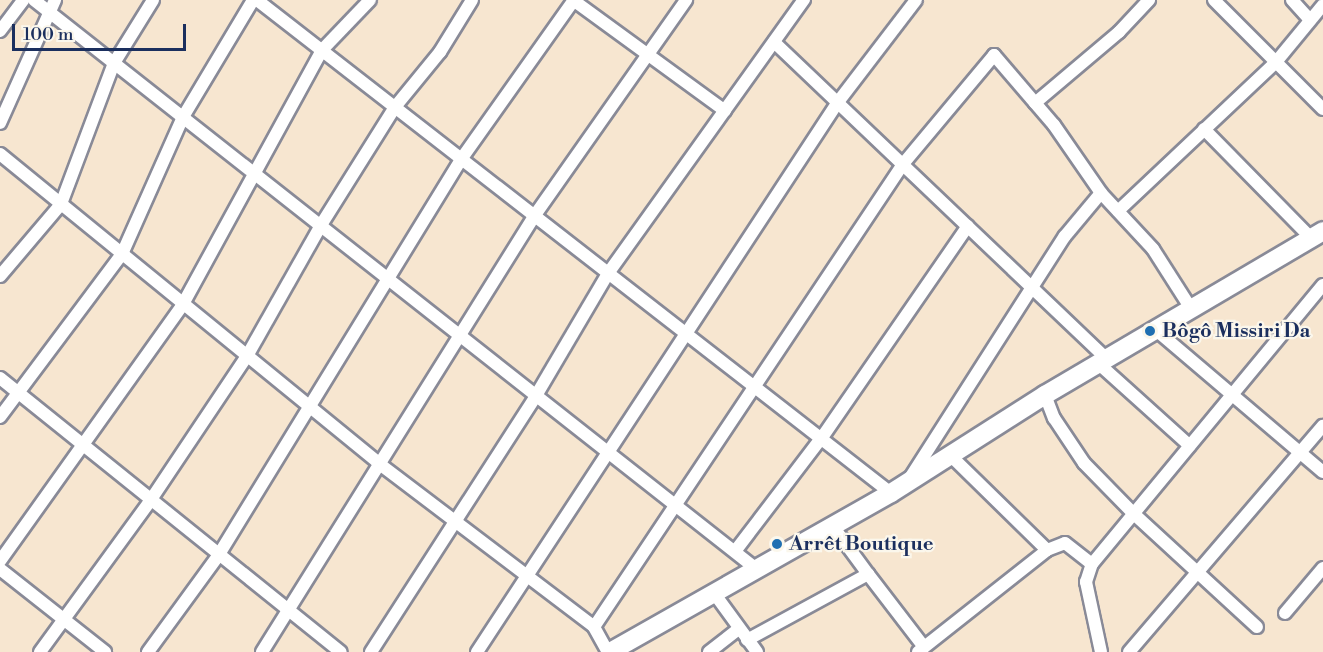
<!DOCTYPE html>
<meta charset="utf-8">
<style>
body{margin:0}
#map{position:relative;width:1323px;height:652px;overflow:hidden;background:#f7e6d0;font-family:"Libre Bodoni",serif}
div>[style]{position:absolute}
.roads{filter:drop-shadow(2px 0 #898a97) drop-shadow(-2px 0 #898a97) drop-shadow(0 2px #898a97) drop-shadow(0 -2px #898a97)}
.street>*{height:12px;margin:-6px;padding:0 6px;transform-origin:6px;border-radius:6px;background:#fff}
.secondary>*{height:18px;margin:-9px;padding:0 9px;transform-origin:9px;border-radius:9px;background:#fff}
.dots>*{width:16px;height:16px;translate:-50% -50%;box-sizing:border-box;border:3px solid #fbf7ec;border-radius:50%}
span{translate:-50% -50%;white-space:nowrap;text-align:center;line-height:1.15;-webkit-text-stroke:4.5px #fbf7ec;paint-order:stroke}
.poi-label{font-size:20px;color:#1b2f5e;font-weight:700}
.left{translate:0 -50%;text-align:left}
.scale{position:absolute;left:12px;top:24px;width:174px;height:27px;box-sizing:border-box;border:3px solid #1b2f5e;border-top:0;padding-left:8px;font-size:18px;line-height:21px;white-space:nowrap;color:#1b2f5e;-webkit-text-stroke:4px #fbf7ec;paint-order:stroke}
</style>
<div id="map">
<div class="roads">
<div class="street">
<i style="left:34px;top:0;width:918px;rotate:38.23deg"></i>
<i style="left:257px;top:0;width:803px;rotate:37.87deg"></i>
<i style="left:573px;top:0;width:188px;rotate:36.1deg"></i>
<i style="left:1214px;top:0;width:154px;rotate:45deg"></i>
<i style="left:1292px;top:0;width:27px;rotate:48deg"></i>
<i style="left:0;top:31px;width:39px;rotate:-53deg"></i>
<i style="left:774px;top:42px;width:460px;rotate:43.6deg"></i>
<i style="left:1035px;top:103px;width:110px;rotate:-40.2deg"></i>
<i style="left:1119px;top:32px;width:44px;rotate:-46.8deg"></i>
<i style="left:0;top:123px;width:135px;rotate:-65.9deg"></i>
<i style="left:1204px;top:129px;width:154px;rotate:45.5deg"></i>
<i style="left:0;top:154px;width:487px;rotate:39.2deg"></i>
<i style="left:377px;top:462px;width:273px;rotate:37.2deg"></i>
<i style="left:594px;top:627px;width:29px;rotate:61deg"></i>
<i style="left:1118px;top:211px;width:217px;rotate:-43.3deg"></i>
<i style="left:1276px;top:62px;width:74px;rotate:-50.5deg"></i>
<i style="left:0;top:276px;width:94px;rotate:-49.7deg"></i>
<i style="left:61px;top:204px;width:151px;rotate:-69.4deg"></i>
<i style="left:114px;top:63px;width:74px;rotate:-58.2deg"></i>
<i style="left:1156px;top:330px;width:219px;rotate:40.4deg"></i>
<i style="left:1099px;top:364px;width:122px;rotate:42deg"></i>
<i style="left:0;top:378px;width:437px;rotate:38.8deg"></i>
<i style="left:1045px;top:395px;width:25px;rotate:69deg"></i>
<i style="left:1054px;top:418px;width:54px;rotate:56.3deg"></i>
<i style="left:1084px;top:463px;width:71px;rotate:45.6deg"></i>
<i style="left:1134px;top:514px;width:167px;rotate:42.6deg"></i>
<i style="left:0;top:417px;width:204px;rotate:-53.2deg"></i>
<i style="left:122px;top:254px;width:150px;rotate:-66deg"></i>
<i style="left:183px;top:117px;width:136px;rotate:-59.1deg"></i>
<i style="left:950px;top:455px;width:136px;rotate:44.4deg"></i>
<i style="left:910px;top:478px;width:287px;rotate:-57.4deg"></i>
<i style="left:1065px;top:236px;width:56px;rotate:-50.1deg"></i>
<i style="left:736px;top:550px;width:143px;rotate:-52.7deg"></i>
<i style="left:823px;top:436px;width:255px;rotate:-55.4deg"></i>
<i style="left:0;top:561px;width:315px;rotate:-54.5deg"></i>
<i style="left:183px;top:304px;width:290px;rotate:-61.3deg"></i>
<i style="left:322px;top:50px;width:69px;rotate:-46.2deg"></i>
<i style="left:0;top:569px;width:134px;rotate:38.3deg"></i>
<i style="left:868px;top:574px;width:92px;rotate:52.5deg"></i>
<i style="left:714px;top:593px;width:73px;rotate:53.9deg"></i>
<i style="left:1285px;top:613px;width:59px;rotate:-49.8deg"></i>
<i style="left:594px;top:627px;width:557px;rotate:-56.28deg"></i>
<i style="left:903px;top:164px;width:142px;rotate:-50.1deg"></i>
<i style="left:994px;top:55px;width:92px;rotate:49.4deg"></i>
<i style="left:1054px;top:125px;width:83px;rotate:55.3deg"></i>
<i style="left:1101px;top:193px;width:76px;rotate:47.1deg"></i>
<i style="left:1153px;top:249px;width:72px;rotate:57.4deg"></i>
<i style="left:747px;top:640px;width:138px;rotate:-28.6deg"></i>
<i style="left:868px;top:574px;width:61px;rotate:-126.3deg"></i>
<i style="left:40px;top:652px;width:187px;rotate:-53.9deg"></i>
<i style="left:150px;top:501px;width:174px;rotate:-56.2deg"></i>
<i style="left:247px;top:356px;width:150px;rotate:-60.5deg"></i>
<i style="left:321px;top:225px;width:139px;rotate:-57.9deg"></i>
<i style="left:395px;top:107px;width:71px;rotate:-50.7deg"></i>
<i style="left:440px;top:52px;width:61px;rotate:-58.4deg"></i>
<i style="left:148px;top:652px;width:119px;rotate:-53.9deg"></i>
<i style="left:218px;top:556px;width:467px;rotate:-58.5deg"></i>
<i style="left:462px;top:158px;width:194px;rotate:-54.7deg"></i>
<i style="left:262px;top:652px;width:515px;rotate:-58.01deg"></i>
<i style="left:535px;top:215px;width:263px;rotate:-54.9deg"></i>
<i style="left:371px;top:652px;width:307px;rotate:-57.2deg"></i>
<i style="left:537px;top:394px;width:142px;rotate:-59.5deg"></i>
<i style="left:609px;top:272px;width:335px;rotate:-54.4deg"></i>
<i style="left:477px;top:652px;width:658px;rotate:-56.72deg"></i>
<i style="left:838px;top:102px;width:128px;rotate:-52.6deg"></i>
<i style="left:709px;top:652px;width:37px;rotate:-38deg"></i>
<i style="left:918px;top:652px;width:164px;rotate:-38.3deg"></i>
<i style="left:1047px;top:550px;width:19px;rotate:-21deg"></i>
<i style="left:1065px;top:543px;width:34px;rotate:38deg"></i>
<i style="left:1101px;top:652px;width:72px;rotate:-102.1deg"></i>
<i style="left:1086px;top:582px;width:19px;rotate:-72deg"></i>
<i style="left:1092px;top:564px;width:362px;rotate:-50.4deg"></i>
<i style="left:1129px;top:652px;width:298px;rotate:-49.4deg"></i>
</div>
<div class="secondary">
<i style="left:610px;top:652px;width:323px;rotate:-29.5deg"></i>
<i style="left:891px;top:493px;width:183px;rotate:-32.5deg"></i>
<i style="left:1045px;top:395px;width:323px;rotate:-30.5deg"></i>
</div>
</div>
<div class="dots">
<i style="left:1150px;top:331px;background:#1f6fb2"></i>
<i style="left:777px;top:544px;background:#1f6fb2"></i>
</div>
<div class="poi-label">
<span class="left" style="left:1162px;top:331px">Bôgô Missiri Da</span>
<span class="left" style="left:789px;top:544px">Arrêt Boutique</span>
</div>
<div class="scale">100 m</div>
</div>
